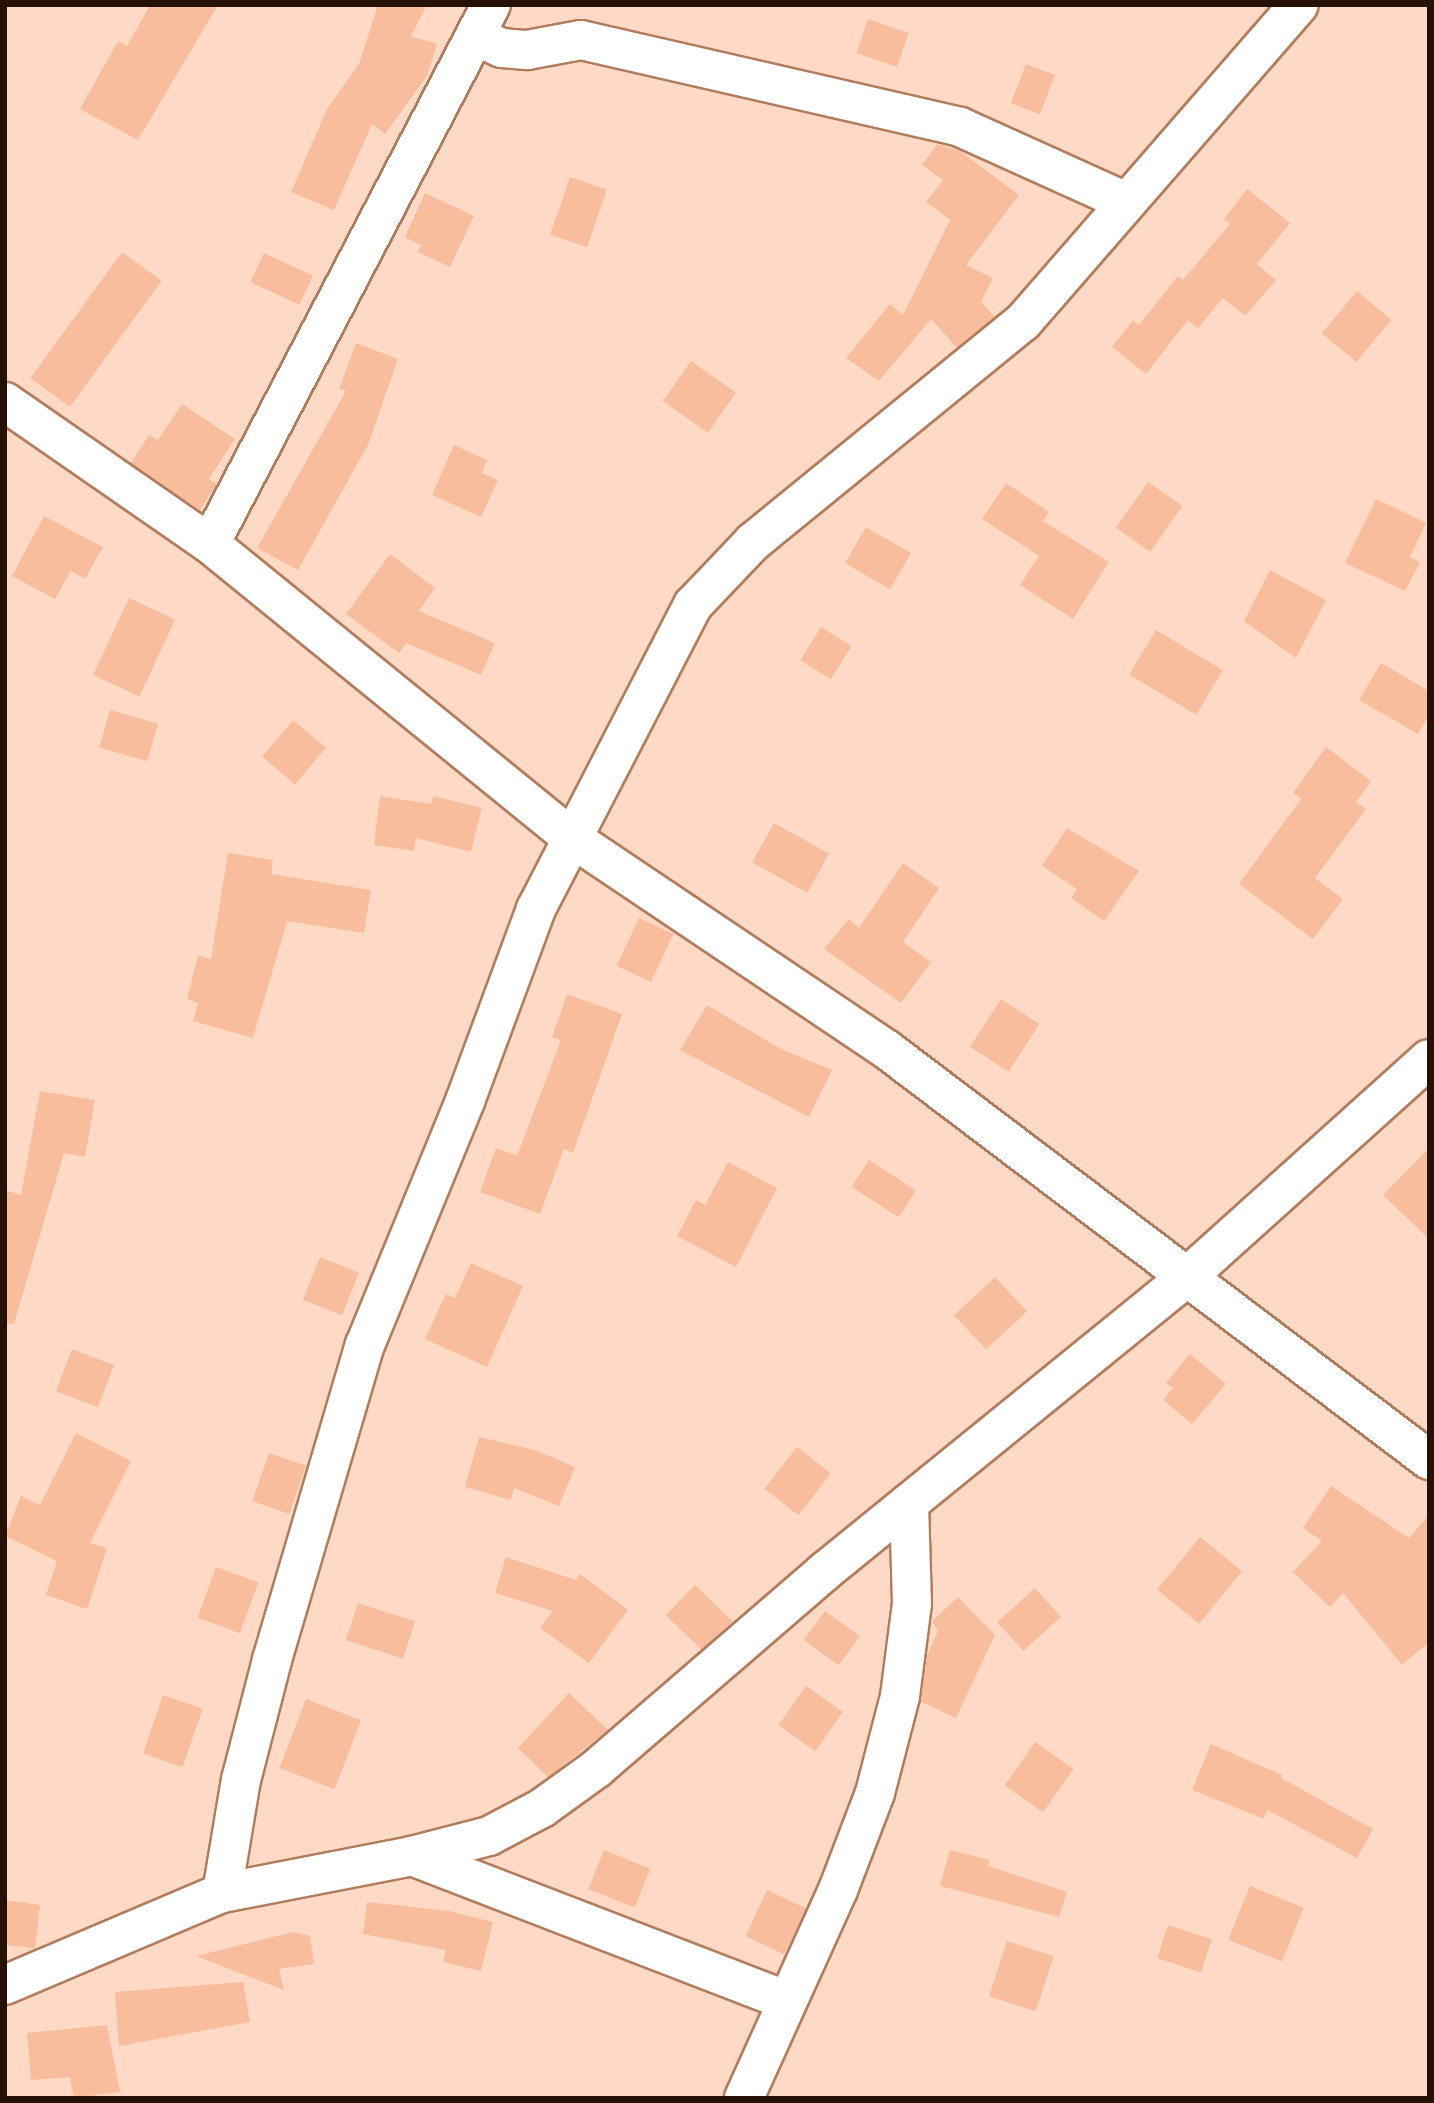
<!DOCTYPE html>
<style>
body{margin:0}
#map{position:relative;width:1434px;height:2103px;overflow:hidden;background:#fedac6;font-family:Mulish,sans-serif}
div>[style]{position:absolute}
.building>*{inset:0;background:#f8bd9c;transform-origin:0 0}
.roads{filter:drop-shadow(2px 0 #b27c5c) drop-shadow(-2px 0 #b27c5c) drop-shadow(0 2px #b27c5c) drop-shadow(0 -2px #b27c5c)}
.minor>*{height:38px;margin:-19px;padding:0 19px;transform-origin:19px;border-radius:19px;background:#fff}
span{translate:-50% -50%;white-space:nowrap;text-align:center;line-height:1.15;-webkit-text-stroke:6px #fff;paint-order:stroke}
.frame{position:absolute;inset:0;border:7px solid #251105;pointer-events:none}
</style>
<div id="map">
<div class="building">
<i style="clip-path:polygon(150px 5px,218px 5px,138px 140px,80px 109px,118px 41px,127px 46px)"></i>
<i style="clip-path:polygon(378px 5px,427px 5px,411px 36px,437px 44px,427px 76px,385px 134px,372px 124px,334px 210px,291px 192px,327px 109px,359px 64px)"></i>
<i style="left:868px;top:19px;width:43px;height:36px;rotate:19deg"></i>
<i style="left:1026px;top:64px;width:31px;height:42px;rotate:21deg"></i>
<i style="clip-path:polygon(937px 144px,960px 151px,1019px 195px,966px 265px,993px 278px,981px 302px,995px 317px,957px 348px,931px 319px,879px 381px,846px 358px,890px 304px,903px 315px,950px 220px,926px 202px,943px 180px,922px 165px)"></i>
<i style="left:570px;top:177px;width:39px;height:61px;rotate:19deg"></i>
<i style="clip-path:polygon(1247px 189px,1290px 223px,1257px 264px,1276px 280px,1245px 316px,1223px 298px,1198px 328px,1188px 320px,1146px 374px,1112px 347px,1133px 320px,1139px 325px,1178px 276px,1183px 280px,1230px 224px,1224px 219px)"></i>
<i style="clip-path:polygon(425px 193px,474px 216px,450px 267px,418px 252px,421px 245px,405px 237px)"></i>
<i style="left:122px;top:252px;width:49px;height:156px;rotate:36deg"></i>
<i style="left:264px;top:253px;width:54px;height:32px;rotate:25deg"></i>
<i style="left:1357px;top:291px;width:45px;height:55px;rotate:40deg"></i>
<i style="clip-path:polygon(356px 343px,398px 359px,368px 445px,298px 570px,257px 548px,346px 391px,339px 389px)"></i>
<i style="left:691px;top:361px;width:55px;height:49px;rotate:35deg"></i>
<i style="clip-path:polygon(182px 404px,235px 439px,209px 479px,217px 484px,200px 510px,131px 463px,149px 435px,158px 440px)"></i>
<i style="clip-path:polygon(454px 445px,487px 460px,482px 473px,498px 480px,481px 517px,432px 495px)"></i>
<i style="left:1148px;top:482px;width:42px;height:56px;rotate:35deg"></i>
<i style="clip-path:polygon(1006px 483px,1049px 512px,1043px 521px,1109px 562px,1073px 619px,1020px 585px,1039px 556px,982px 519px)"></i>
<i style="clip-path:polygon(1376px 499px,1426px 523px,1410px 557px,1420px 562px,1405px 591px,1345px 563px)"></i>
<i style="clip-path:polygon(44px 516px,103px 547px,85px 579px,71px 571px,55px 599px,12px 576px)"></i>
<i style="left:866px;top:527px;width:52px;height:42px;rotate:30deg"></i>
<i style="clip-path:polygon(390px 554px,435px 588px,419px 611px,495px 643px,481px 675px,406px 643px,399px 653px,346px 614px)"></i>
<i style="clip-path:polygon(1270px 570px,1326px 600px,1296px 658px,1244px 621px)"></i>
<i style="left:129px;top:598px;width:51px;height:85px;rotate:25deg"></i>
<i style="left:821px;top:627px;width:36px;height:39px;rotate:32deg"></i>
<i style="left:1156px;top:630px;width:78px;height:52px;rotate:31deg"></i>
<i style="clip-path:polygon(1381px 663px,1429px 691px,1429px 715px,1418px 734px,1359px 700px)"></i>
<i style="left:110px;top:710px;width:50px;height:39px;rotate:16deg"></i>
<i style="left:293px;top:720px;width:43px;height:48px;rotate:40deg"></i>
<i style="clip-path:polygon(1326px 747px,1371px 781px,1356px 802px,1366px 809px,1315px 878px,1343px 899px,1313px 939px,1239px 884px,1301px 799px,1293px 793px)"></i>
<i style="clip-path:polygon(380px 796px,431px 804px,433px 796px,482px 808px,471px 852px,416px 838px,414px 851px,374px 845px)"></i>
<i style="left:774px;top:823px;width:63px;height:45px;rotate:29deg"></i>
<i style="clip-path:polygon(1067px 828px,1139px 871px,1104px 921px,1071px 898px,1077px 889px,1042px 866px)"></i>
<i style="clip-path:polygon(228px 853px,273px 860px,271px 874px,371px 890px,364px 933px,287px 921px,253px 1038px,193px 1021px,198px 1003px,187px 999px,198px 955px,211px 959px)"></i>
<i style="clip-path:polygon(903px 863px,939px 888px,903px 942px,931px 962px,901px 1003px,824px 949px,849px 919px,859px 928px)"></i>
<i style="left:639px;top:918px;width:38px;height:53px;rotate:25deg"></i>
<i style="clip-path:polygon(567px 994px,622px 1014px,573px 1153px,564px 1149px,540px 1214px,480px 1192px,496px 1148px,517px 1156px,561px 1040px,552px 1037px)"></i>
<i style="left:1001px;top:999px;width:46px;height:57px;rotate:33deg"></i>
<i style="clip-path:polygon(707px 1005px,781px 1049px,832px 1070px,809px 1117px,680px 1050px)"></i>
<i style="clip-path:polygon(40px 1091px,95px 1100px,85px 1157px,64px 1153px,14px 1324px,5px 1323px,5px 1190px,21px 1195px)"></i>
<i style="clip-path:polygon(1429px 1148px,1429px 1239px,1383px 1195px)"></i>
<i style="left:869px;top:1160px;width:56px;height:32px;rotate:33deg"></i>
<i style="clip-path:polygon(728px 1162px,777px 1188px,736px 1267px,677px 1236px,696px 1200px,705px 1205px)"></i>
<i style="left:320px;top:1257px;width:42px;height:46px;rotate:22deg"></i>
<i style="clip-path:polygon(471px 1263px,523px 1286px,487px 1367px,425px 1339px,446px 1294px,455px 1298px)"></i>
<i style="left:995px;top:1277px;width:47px;height:56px;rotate:47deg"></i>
<i style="left:72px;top:1349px;width:45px;height:45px;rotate:21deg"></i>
<i style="clip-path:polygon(1190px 1354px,1226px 1384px,1192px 1424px,1163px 1400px,1173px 1388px,1166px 1383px)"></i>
<i style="clip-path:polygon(76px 1433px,131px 1461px,90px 1543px,107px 1548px,87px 1609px,46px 1595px,57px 1561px,5px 1536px,21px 1496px,40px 1505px)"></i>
<i style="clip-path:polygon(479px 1437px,535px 1450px,575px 1467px,559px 1506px,514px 1488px,511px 1500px,465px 1487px)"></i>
<i style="left:797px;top:1447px;width:43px;height:53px;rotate:38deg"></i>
<i style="left:269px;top:1453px;width:39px;height:51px;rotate:19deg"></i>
<i style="clip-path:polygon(1331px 1486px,1409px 1538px,1429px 1515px,1429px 1642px,1402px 1665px,1343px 1593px,1330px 1607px,1293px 1572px,1322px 1541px,1303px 1528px)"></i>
<i style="left:1200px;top:1537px;width:54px;height:68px;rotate:39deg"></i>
<i style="clip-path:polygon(506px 1557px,576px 1580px,580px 1574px,628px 1610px,589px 1663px,540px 1628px,553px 1611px,495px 1593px)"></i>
<i style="left:216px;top:1567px;width:45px;height:54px;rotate:20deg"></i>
<i style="left:695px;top:1585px;width:52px;height:42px;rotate:44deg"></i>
<i style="left:1035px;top:1588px;width:39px;height:51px;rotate:48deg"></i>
<i style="clip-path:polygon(958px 1597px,995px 1635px,956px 1718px,921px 1702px,927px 1656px,938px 1631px,932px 1621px)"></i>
<i style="left:358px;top:1603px;width:60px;height:39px;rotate:18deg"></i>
<i style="left:825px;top:1611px;width:43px;height:36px;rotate:36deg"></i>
<i style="left:806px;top:1686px;width:45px;height:48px;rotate:35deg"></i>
<i style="clip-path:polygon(569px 1693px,608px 1730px,548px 1777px,518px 1748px)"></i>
<i style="left:163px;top:1695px;width:42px;height:62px;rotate:19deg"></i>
<i style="left:306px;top:1699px;width:59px;height:74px;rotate:21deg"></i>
<i style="left:1035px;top:1742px;width:47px;height:53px;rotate:35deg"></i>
<i style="clip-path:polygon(1211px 1744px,1282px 1775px,1281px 1778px,1373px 1829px,1357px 1858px,1267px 1810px,1264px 1819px,1192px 1790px)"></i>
<i style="left:604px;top:1850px;width:50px;height:42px;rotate:22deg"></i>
<i style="clip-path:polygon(950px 1850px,990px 1860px,988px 1866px,1067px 1892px,1059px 1917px,940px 1886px)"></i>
<i style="left:1250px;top:1886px;width:58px;height:58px;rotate:22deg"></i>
<i style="left:767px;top:1890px;width:43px;height:51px;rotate:25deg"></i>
<i style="clip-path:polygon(5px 1900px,40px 1905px,35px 1948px,5px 1945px)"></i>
<i style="clip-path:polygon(367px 1902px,449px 1911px,493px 1922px,481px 1971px,443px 1962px,446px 1950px,363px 1934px)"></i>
<i style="left:1168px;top:1925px;width:46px;height:35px;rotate:18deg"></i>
<i style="clip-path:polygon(293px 1932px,310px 1936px,314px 1964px,279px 1969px,284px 1990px,196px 1956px)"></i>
<i style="left:1007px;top:1941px;width:49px;height:58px;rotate:18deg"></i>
<i style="clip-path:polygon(243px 1982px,250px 2022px,119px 2046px,115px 1992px)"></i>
<i style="clip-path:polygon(107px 2025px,120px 2092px,74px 2098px,70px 2077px,31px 2080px,27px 2033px)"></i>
</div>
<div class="roads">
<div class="minor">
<i style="left:478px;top:37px;width:26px;rotate:25deg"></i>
<i style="left:502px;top:48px;width:25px;rotate:5deg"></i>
<i style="left:527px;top:50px;width:55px;rotate:-10.5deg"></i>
<i style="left:581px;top:40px;width:389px;rotate:12.9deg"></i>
<i style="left:960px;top:127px;width:180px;rotate:24.3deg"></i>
<i style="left:5px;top:402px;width:249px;rotate:34.7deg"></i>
<i style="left:210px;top:544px;width:466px;rotate:39.1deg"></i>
<i style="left:572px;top:838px;width:378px;rotate:33.9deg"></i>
<i style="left:886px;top:1049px;width:681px;rotate:37.12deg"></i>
<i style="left:210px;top:544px;width:608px;rotate:-62.47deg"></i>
<i style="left:412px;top:1856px;width:401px;rotate:21.1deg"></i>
<i style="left:222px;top:1893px;width:115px;rotate:-80.5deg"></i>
<i style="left:241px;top:1780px;width:124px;rotate:-75.5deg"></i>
<i style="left:272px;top:1660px;width:328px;rotate:-73.6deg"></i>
<i style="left:365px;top:1345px;width:264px;rotate:-67.7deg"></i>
<i style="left:465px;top:1101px;width:205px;rotate:-69.7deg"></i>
<i style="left:536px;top:909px;width:342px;rotate:-62.7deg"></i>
<i style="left:693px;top:605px;width:87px;rotate:-46.4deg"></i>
<i style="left:753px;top:542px;width:348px;rotate:-39.2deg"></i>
<i style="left:1023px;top:322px;width:420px;rotate:-49deg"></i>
<i style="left:5px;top:1985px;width:236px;rotate:-23deg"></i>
<i style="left:222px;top:1893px;width:194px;rotate:-11deg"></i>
<i style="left:412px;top:1856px;width:80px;rotate:-14.6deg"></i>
<i style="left:489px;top:1836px;width:60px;rotate:-27.8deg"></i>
<i style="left:542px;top:1808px;width:67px;rotate:-35.8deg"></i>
<i style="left:596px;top:1769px;width:301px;rotate:-40.8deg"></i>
<i style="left:824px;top:1572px;width:469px;rotate:-39.1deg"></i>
<i style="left:1188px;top:1276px;width:324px;rotate:-42deg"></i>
<i style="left:744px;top:2098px;width:228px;rotate:-65.7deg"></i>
<i style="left:838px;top:1890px;width:104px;rotate:-69.1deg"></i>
<i style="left:875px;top:1793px;width:100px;rotate:-75.5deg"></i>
<i style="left:900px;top:1696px;width:93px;rotate:-82.6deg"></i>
<i style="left:912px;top:1604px;width:101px;rotate:-91.7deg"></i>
</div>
</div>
<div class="frame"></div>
</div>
